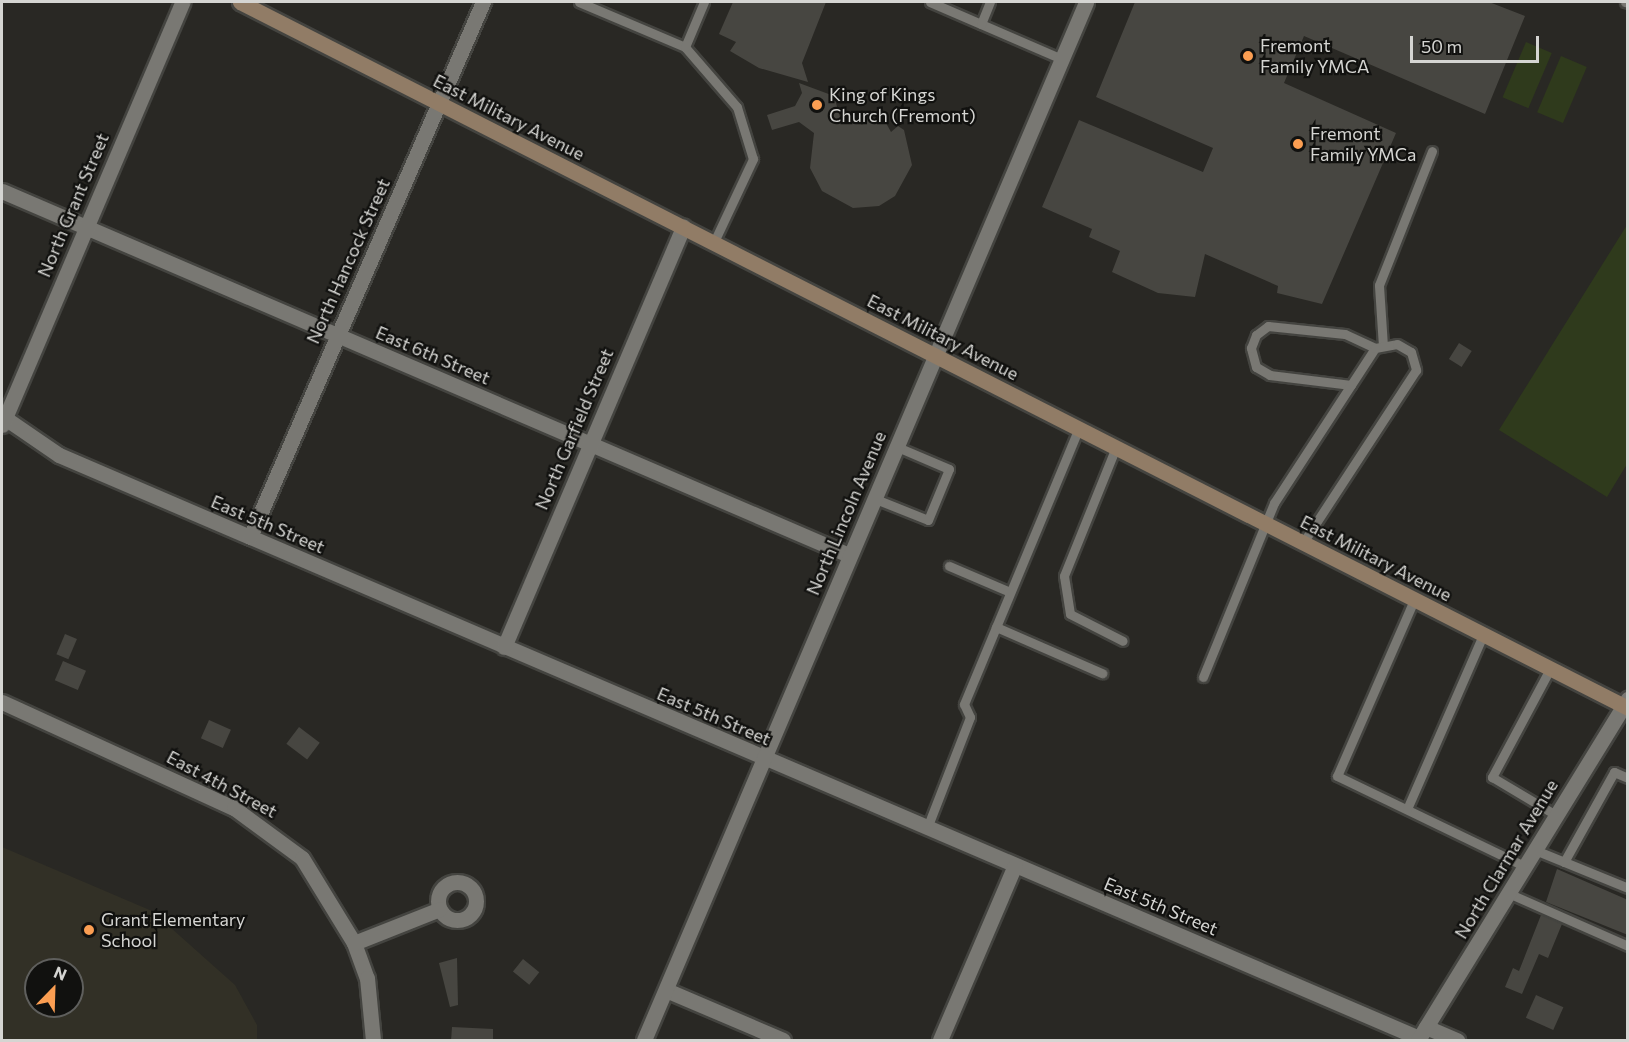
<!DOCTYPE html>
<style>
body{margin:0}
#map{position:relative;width:1629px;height:1042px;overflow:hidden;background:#292824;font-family:Commissioner,sans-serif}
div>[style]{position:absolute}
.built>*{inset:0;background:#323026}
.green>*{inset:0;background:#2f3a1c;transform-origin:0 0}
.building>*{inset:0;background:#474641;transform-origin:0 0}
.roads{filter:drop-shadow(2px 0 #444440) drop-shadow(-2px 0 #444440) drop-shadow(0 2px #444440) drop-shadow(0 -2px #444440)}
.service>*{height:9px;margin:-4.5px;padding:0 4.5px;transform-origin:4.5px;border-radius:4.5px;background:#797873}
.minor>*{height:15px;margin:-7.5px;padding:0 7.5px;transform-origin:7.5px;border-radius:7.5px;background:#797873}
.minor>.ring{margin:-7.5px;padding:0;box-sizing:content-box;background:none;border:15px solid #797873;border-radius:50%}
.tertiary>*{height:15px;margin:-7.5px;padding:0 7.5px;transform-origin:7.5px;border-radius:7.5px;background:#797873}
.secondary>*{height:15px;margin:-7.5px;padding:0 7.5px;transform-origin:7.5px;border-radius:7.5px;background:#917c66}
.dots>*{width:16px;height:16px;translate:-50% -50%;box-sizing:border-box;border:3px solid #11110f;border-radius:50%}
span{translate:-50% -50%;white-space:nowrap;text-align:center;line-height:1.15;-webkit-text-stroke:4.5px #11110f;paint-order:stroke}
.poi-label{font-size:18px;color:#d5d5d2}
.left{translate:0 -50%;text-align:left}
.street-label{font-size:18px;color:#d5d5d2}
.frame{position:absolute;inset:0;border:3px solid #d5d5d2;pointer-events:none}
.north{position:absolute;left:24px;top:958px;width:60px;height:60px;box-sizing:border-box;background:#11110f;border:2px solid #5f5f5d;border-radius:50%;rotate:23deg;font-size:16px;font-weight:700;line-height:24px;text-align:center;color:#d5d5d2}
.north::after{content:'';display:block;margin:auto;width:21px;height:27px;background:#fb9e52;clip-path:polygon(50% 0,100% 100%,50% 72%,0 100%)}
.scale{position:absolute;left:1410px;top:36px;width:129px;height:27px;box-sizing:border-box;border:3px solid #d5d5d2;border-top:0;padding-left:8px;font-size:18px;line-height:21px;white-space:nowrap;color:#d5d5d2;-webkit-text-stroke:4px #11110f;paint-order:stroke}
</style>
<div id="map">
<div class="built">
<i style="clip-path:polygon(evenodd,2px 847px,152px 911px,235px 985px,257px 1025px,257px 1040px,2px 1040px,2px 847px,36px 970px,72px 970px,72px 1006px,36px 1006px,36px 970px)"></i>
</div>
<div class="green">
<i style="left:1526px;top:42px;width:28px;height:60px;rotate:23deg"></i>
<i style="left:1561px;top:56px;width:28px;height:61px;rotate:23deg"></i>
<i style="clip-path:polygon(1627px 225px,1627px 464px,1607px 497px,1499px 430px)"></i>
</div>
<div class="building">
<i style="clip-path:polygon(733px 2px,826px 2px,802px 63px,808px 82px,759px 68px,730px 51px,736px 42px,719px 34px)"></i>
<i style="clip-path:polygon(1135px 2px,1489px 2px,1525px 16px,1485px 114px,1304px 36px,1284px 83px,1396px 133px,1322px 304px,1277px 293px,1278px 286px,1205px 254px,1195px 297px,1158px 293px,1112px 272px,1120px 251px,1089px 237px,1092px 229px,1042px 207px,1079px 120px,1203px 172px,1213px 148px,1096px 97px)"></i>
<i style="clip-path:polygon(799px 83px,834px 96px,840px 117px,865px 114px,886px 123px,891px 132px,898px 126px,904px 130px,912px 165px,895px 196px,879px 206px,853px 208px,822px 191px,810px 168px,814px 133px,799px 122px,772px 130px,767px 115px,795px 106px,802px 93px)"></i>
<i style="left:1459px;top:343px;width:15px;height:19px;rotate:32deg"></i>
<i style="left:65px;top:634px;width:13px;height:22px;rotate:23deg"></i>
<i style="left:63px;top:661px;width:25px;height:21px;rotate:23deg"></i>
<i style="left:209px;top:720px;width:24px;height:20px;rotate:24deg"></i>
<i style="left:299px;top:727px;width:26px;height:21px;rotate:37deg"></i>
<i style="clip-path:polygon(1557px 869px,1628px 900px,1628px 935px,1546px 902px)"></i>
<i style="clip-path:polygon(1541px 915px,1562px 924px,1548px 958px,1539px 954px,1522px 994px,1505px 987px,1513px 968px,1519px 971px)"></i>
<i style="clip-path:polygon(457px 958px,458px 1005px,450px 1007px,439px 963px)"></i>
<i style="left:523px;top:959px;width:21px;height:16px;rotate:39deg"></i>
<i style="left:1536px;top:995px;width:30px;height:25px;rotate:24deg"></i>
<i style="clip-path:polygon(452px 1027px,493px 1029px,493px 1041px,451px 1041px)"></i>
</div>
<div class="roads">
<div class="service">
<i style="left:579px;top:2px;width:115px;rotate:23deg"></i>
<i style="left:685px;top:47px;width:79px;rotate:49.1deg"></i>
<i style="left:737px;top:107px;width:54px;rotate:72.9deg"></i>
<i style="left:753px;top:159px;width:92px;rotate:115.2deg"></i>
<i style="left:930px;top:2px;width:144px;rotate:23.4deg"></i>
<i style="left:1625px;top:2px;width:3px;rotate:18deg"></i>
<i style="left:981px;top:24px;width:24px;rotate:-68deg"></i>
<i style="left:685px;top:47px;width:49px;rotate:-67.1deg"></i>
<i style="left:1383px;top:346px;width:61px;rotate:-93.8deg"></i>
<i style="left:1379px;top:285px;width:144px;rotate:-68.4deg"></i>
<i style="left:1351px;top:385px;width:82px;rotate:-173deg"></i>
<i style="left:1270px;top:375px;width:16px;rotate:-150deg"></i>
<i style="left:1256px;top:367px;width:20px;rotate:-105deg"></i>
<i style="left:1251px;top:348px;width:14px;rotate:-69deg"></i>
<i style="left:1256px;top:335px;width:15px;rotate:-37deg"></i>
<i style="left:1268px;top:326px;width:77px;rotate:5.9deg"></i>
<i style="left:1345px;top:334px;width:33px;rotate:25deg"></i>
<i style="left:1116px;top:447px;width:139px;rotate:112deg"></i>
<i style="left:1064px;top:576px;width:38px;rotate:81deg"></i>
<i style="left:1070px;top:614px;width:59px;rotate:27deg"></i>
<i style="left:873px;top:498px;width:59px;rotate:21.8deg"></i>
<i style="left:928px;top:520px;width:55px;rotate:-67.6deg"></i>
<i style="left:949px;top:469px;width:59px;rotate:-156.9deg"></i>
<i style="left:949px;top:566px;width:66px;rotate:23.1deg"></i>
<i style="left:1414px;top:600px;width:192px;rotate:113.6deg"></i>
<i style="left:1337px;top:776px;width:208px;rotate:25.7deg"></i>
<i style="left:996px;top:627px;width:116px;rotate:23.5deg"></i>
<i style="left:1550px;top:669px;width:123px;rotate:118.2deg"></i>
<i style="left:1492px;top:777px;width:74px;rotate:30.7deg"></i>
<i style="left:1203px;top:677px;width:188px;rotate:-67.8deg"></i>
<i style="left:1274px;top:503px;width:185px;rotate:-56.9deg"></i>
<i style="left:1375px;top:348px;width:22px;rotate:-10deg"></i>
<i style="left:1397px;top:344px;width:16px;rotate:30deg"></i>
<i style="left:1411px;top:352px;width:19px;rotate:74deg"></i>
<i style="left:1416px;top:370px;width:207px;rotate:123.2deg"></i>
<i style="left:1407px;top:809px;width:190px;rotate:-66.4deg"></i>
<i style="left:927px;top:828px;width:119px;rotate:-68.8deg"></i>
<i style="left:970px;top:717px;width:14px;rotate:-115deg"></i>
<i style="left:964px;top:704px;width:299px;rotate:-67.4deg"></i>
<i style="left:1535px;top:850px;width:100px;rotate:22.2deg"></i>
<i style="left:1564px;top:862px;width:103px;rotate:-60.9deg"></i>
<i style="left:1614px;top:772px;width:15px;rotate:23deg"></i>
<i style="left:1508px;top:893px;width:131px;rotate:23.8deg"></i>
</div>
<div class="minor">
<i style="left:2px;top:191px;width:922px;rotate:23.26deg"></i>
<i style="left:2px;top:416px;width:69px;rotate:34.4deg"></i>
<i style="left:59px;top:455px;width:1480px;rotate:23.2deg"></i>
<i style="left:2px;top:425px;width:460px;rotate:-66.9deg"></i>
<i style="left:250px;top:537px;width:584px;rotate:-66.47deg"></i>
<i style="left:504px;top:647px;width:457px;rotate:-66.9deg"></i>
<i style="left:2px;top:702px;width:255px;rotate:24.6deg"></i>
<i style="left:234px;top:808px;width:84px;rotate:36.3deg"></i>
<i style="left:302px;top:858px;width:100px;rotate:58.5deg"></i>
<i style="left:354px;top:943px;width:37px;rotate:70deg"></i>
<i style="left:367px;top:978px;width:62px;rotate:84.5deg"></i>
<i class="ring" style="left:438px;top:882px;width:23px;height:23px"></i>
<i style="left:354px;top:943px;width:92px;rotate:-21.6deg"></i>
<i style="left:666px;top:990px;width:127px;rotate:23.1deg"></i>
<i style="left:1426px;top:1027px;width:34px;rotate:23deg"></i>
<i style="left:940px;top:1040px;width:190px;rotate:-66.8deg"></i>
</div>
<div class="tertiary">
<i style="left:644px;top:1040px;width:1128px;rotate:-66.93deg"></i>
<i style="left:1418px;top:1040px;width:401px;rotate:-58.4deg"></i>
</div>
<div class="secondary">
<i style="left:240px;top:2px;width:1557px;rotate:26.96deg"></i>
</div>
</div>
<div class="dots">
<i style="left:1248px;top:56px;background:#fb9e52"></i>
<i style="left:817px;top:105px;background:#fb9e52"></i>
<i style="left:1298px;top:144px;background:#fb9e52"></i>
<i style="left:89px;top:930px;background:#fb9e52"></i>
</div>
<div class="poi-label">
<span class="left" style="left:1260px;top:56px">Fremont<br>Family YMCA</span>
<span class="left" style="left:829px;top:105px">King of Kings<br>Church (Fremont)</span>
<span class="left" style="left:1310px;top:144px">Fremont<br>Family YMCa</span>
<span class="left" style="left:101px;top:930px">Grant Elementary<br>School</span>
</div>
<div class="street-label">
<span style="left:509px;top:117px;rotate:27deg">East Military Avenue</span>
<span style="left:73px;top:205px;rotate:-67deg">North Grant Street</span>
<span style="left:348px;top:261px;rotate:-66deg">North Hancock Street</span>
<span style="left:943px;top:337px;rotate:27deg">East Military Avenue</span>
<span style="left:433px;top:355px;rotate:23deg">East 6th Street</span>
<span style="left:574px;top:429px;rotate:-67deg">North Garfield Street</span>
<span style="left:846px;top:513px;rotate:-67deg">North Lincoln Avenue</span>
<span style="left:268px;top:524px;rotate:23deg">East 5th Street</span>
<span style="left:1376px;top:558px;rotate:27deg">East Military Avenue</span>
<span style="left:714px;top:716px;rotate:23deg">East 5th Street</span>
<span style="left:222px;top:784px;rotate:28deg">East 4th Street</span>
<span style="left:1506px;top:859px;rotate:-59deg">North Clarmar Avenue</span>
<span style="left:1161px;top:906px;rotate:23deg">East 5th Street</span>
</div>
<div class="frame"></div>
<div class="north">N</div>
<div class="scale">50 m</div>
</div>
